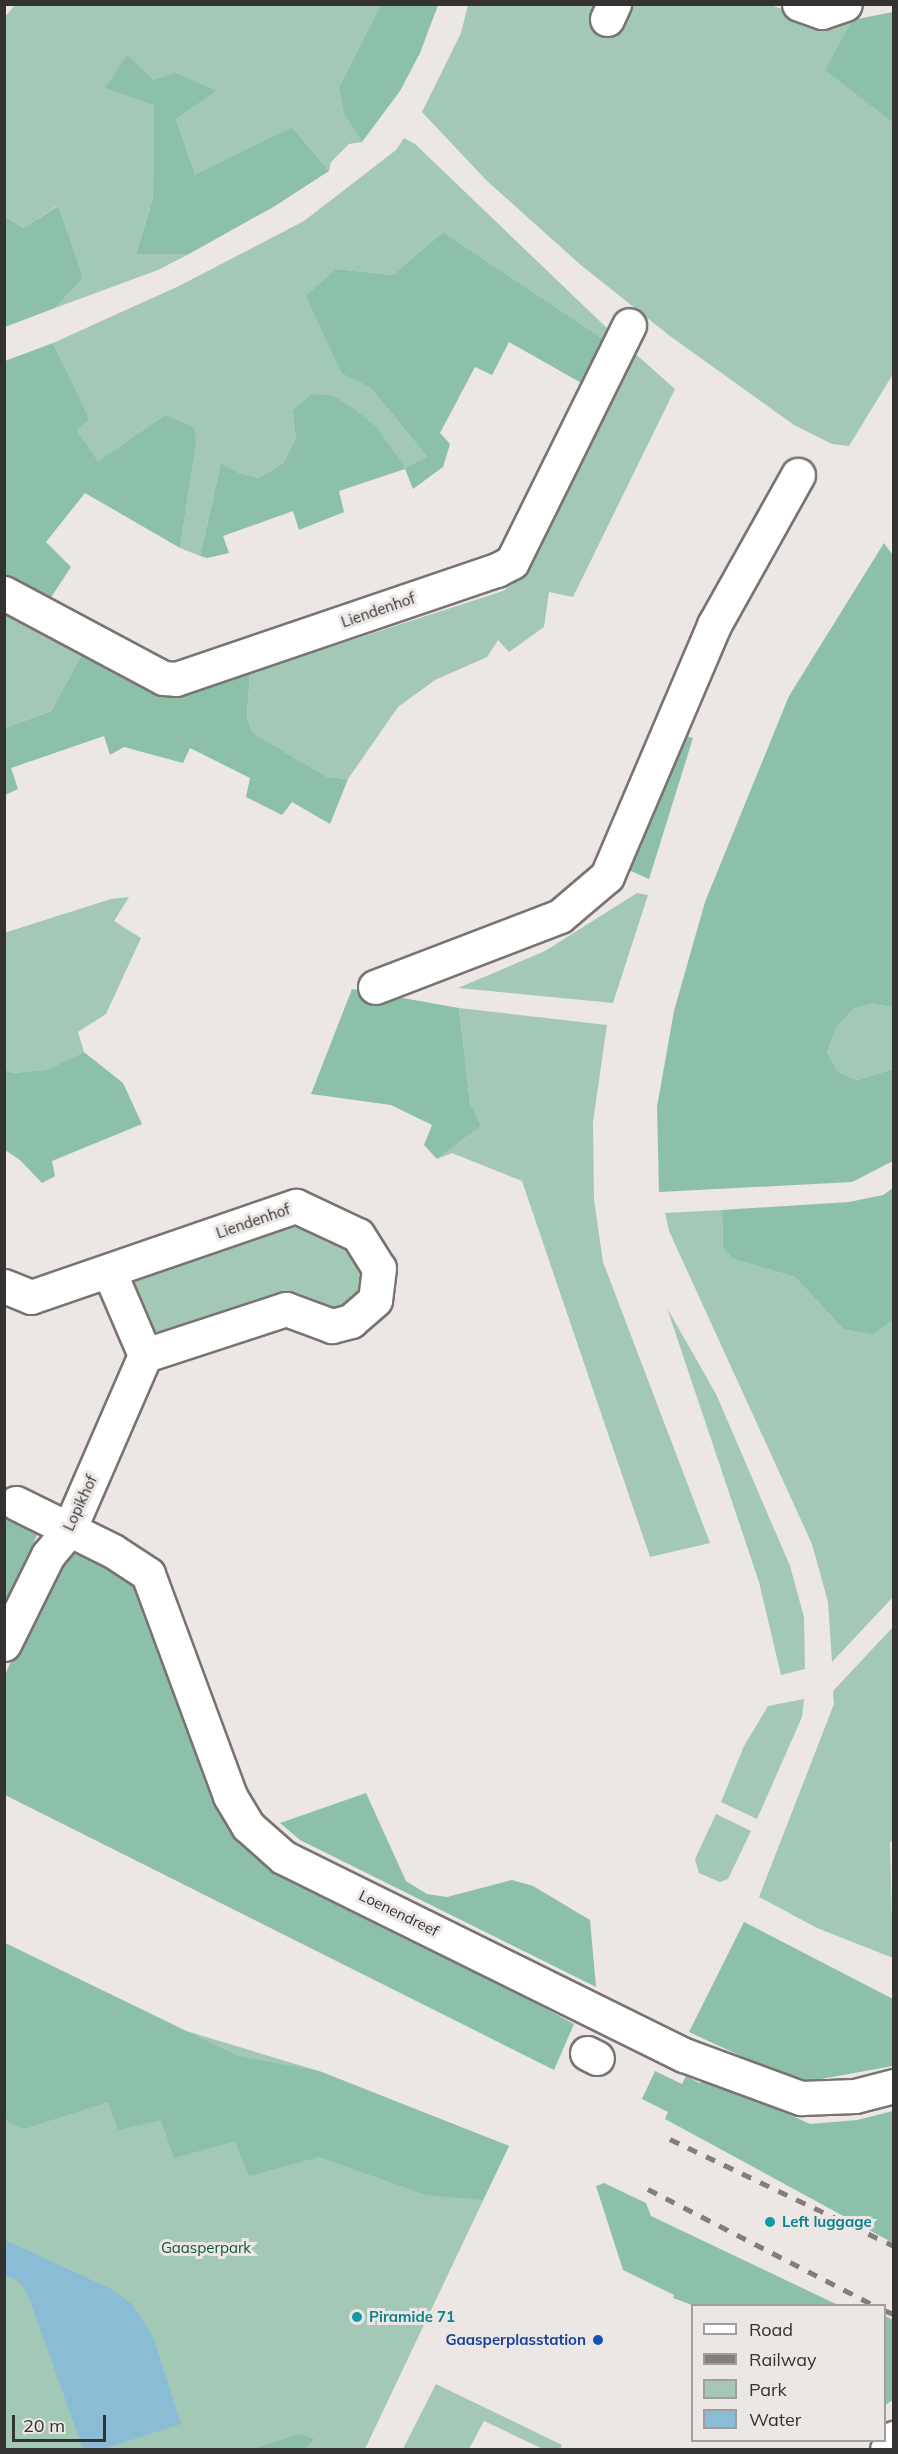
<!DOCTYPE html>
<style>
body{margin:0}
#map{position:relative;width:898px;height:2454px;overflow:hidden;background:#ece6e4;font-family:Mulish,sans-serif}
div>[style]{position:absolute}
.green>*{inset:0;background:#a4c8b6}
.forest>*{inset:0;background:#8dc0a8}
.water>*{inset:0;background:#8abcd5}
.roads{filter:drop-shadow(2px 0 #797472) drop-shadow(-2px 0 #797472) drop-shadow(0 2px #797472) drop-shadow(0 -2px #797472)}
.minor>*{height:33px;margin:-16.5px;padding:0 16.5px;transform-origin:16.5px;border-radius:16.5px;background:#fff}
.major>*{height:33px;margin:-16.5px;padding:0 16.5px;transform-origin:16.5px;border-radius:16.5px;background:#fff}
.rail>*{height:4.5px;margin-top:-2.25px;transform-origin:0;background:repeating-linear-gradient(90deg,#827e7c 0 10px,transparent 0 20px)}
.dots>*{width:16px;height:16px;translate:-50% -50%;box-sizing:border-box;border:3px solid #ece6e4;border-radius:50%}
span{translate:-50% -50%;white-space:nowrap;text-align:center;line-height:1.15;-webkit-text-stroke:6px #ece6e4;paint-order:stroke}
.street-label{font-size:15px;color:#353332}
.culture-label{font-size:15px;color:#0d838f;font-weight:700}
.left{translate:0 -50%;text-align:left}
.park-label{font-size:15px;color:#16553d}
.transit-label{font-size:15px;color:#164399;font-weight:700}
.right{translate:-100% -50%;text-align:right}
.frame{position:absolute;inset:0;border:6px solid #353332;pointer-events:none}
.legend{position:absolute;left:691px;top:2304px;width:195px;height:138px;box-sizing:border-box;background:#ece6e4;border:2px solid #a39e9d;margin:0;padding:8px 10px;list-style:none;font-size:18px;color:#353332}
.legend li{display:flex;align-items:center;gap:12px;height:30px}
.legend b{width:30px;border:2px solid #a39e9d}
.scale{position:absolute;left:12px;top:2415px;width:94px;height:27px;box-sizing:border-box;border:3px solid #353332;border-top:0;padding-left:8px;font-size:18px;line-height:21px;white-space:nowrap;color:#353332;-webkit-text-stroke:4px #ece6e4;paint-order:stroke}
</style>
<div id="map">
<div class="green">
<i style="clip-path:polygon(766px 4px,827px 22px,852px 20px,826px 70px,894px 124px,893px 374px,849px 446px,832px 444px,794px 425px,670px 336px,582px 266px,487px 181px,422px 112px,461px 33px,468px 5px)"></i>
<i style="clip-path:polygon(15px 5px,381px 5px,369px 30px,345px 116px,362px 142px,349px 144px,331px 162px,329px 171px,292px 127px,195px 176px,176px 119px,217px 91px,154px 80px,126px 55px,154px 105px,153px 198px,136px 254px,189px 254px,158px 270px,55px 308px,83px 278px,57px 206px,23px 228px,5px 216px,4px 18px)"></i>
<i style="clip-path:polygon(404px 138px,415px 144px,610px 331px,602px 338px,443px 232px,393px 275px,336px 269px,342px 374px,371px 388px,427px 457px,405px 469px,377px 427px,334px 396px,292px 411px,296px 438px,283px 463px,259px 478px,239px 473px,221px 463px,200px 556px,180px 548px,196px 445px,165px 415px,98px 461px,77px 430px,88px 419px,53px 343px,179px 286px,304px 221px,396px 150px)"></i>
<i style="clip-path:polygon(630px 349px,675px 389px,573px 597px,549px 592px,544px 627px,509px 652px,498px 640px,487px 657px,435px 680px,398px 707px,348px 779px,327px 777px,253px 733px,247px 717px,250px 673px,503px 591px,523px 577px)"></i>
<i style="clip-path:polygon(5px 602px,85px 649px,51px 711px,5px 728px)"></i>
<i style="clip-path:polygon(637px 893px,648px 895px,613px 1003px,458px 988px,545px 951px)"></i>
<i style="clip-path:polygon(129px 897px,114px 921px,141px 938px,106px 1014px,78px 1032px,84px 1052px,46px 1070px,12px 1073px,5px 1069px,4px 933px,111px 899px)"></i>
<i style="clip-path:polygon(871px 1004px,893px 1007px,893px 1069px,857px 1080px,838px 1072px,827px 1052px,836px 1028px,853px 1009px)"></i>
<i style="clip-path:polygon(459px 1008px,607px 1025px,593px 1122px,594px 1200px,603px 1262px,710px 1543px,650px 1557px,522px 1181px,452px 1153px,437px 1159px,481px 1126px,470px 1103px)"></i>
<i style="clip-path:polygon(722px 1210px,723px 1248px,733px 1259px,795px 1277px,843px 1329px,872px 1335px,893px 1320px,893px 1597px,832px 1662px,828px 1602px,812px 1544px,669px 1231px,665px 1213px)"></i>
<i style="clip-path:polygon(290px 1218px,344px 1240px,369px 1272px,363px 1302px,336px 1317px,181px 1335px,144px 1330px,130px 1293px,136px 1274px)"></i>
<i style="clip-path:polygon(667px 1308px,716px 1394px,790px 1566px,804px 1617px,805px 1669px,781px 1675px,759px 1582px)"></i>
<i style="clip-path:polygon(893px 1627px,894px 1840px,890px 1842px,893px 1958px,817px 1928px,759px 1897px,834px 1704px,833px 1691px)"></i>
<i style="clip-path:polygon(804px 1699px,802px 1717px,757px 1819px,721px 1802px,744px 1746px,768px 1706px)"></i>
<i style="clip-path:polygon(716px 1814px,751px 1831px,728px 1879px,720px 1882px,699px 1873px,695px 1859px)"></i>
<i style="clip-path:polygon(5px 1943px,183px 2030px,319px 2071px,509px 2146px,365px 2449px,5px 2449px)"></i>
<i style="clip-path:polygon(436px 2384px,562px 2445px,560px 2449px,543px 2449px,484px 2421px,469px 2449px,403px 2449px)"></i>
</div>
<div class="forest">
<i style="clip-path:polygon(381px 5px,438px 5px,420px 53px,400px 91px,362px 142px,345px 116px,339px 88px)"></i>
<i style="clip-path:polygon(893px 12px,893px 123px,825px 70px,852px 20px)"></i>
<i style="clip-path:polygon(127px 55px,154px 80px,175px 73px,217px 91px,176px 119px,195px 175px,292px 127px,329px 171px,275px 206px,189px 254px,136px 254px,153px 198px,154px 105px,105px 88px)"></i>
<i style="clip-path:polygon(58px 206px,83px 278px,55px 308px,5px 327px,5px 216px,23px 228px)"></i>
<i style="clip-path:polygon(443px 232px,602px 338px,610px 331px,583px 384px,509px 342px,492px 375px,475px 367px,440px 433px,450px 444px,443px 467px,413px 489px,405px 469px,339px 491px,344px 512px,299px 530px,293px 511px,223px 536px,229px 553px,207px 558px,200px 556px,221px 463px,239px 473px,259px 478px,283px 463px,296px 438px,292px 411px,312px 394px,334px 396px,354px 409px,377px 427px,405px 468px,427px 457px,371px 388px,342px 374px,306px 296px,336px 269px,393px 275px)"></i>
<i style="clip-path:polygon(53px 343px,89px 419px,77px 430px,98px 461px,165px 415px,194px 427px,196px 445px,180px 548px,85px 493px,46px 542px,71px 567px,46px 605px,5px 582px,5px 361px)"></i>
<i style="clip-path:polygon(884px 543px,894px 557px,893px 1007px,871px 1004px,853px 1009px,836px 1028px,827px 1052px,838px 1072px,857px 1080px,893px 1069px,893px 1161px,852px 1182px,659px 1192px,657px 1107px,674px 1011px,705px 902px,789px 696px)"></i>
<i style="clip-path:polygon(85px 649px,161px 695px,196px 690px,250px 673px,247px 717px,253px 733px,327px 777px,348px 779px,330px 824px,292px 802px,282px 815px,246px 797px,250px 778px,190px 748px,183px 763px,124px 747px,110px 755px,104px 736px,11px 768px,18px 789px,5px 795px,5px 728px,51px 711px)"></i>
<i style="clip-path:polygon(678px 733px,693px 738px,649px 879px,622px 867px)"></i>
<i style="clip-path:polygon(352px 989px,459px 1008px,470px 1103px,481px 1126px,437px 1159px,424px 1145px,432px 1125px,391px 1105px,311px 1094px)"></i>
<i style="clip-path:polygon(84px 1052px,123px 1083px,142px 1124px,52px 1161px,55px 1176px,42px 1183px,20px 1160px,5px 1150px,5px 1069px,12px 1073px,46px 1070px)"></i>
<i style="clip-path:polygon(893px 1188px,893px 1320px,872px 1335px,843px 1329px,795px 1277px,733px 1259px,723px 1248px,722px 1210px,849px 1202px,883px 1195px)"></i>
<i style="clip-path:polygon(5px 1517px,37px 1535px,5px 1606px)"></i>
<i style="clip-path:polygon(75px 1554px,105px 1562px,133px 1586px,151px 1618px,215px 1807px,233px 1835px,272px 1867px,402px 1930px,574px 2024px,554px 2070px,5px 1795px,4px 1677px,51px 1573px)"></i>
<i style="clip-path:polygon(366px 1793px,406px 1881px,427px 1894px,447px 1897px,512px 1880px,533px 1886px,590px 1920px,596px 1987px,300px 1840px,280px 1823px)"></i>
<i style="clip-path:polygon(744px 1922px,893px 1999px,893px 2066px,799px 2083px,689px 2032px)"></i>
<i style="clip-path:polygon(5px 1943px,238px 2056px,319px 2071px,509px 2146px,483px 2200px,426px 2195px,319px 2157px,249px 2176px,235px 2141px,174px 2158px,161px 2120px,118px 2130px,108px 2102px,24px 2129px,7px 2121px,5px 2113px)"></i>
<i style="clip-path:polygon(655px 2071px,682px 2084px,686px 2076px,700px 2083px,704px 2075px,810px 2124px,857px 2120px,893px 2111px,893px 2243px,665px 2119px,668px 2112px,642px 2099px)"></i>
<i style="clip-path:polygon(604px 2183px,646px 2203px,651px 2216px,838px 2305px,695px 2306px,673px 2298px,674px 2295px,623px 2270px,596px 2186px)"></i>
<i style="clip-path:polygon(884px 2316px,894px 2320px,893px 2400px,885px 2405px)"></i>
<i style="clip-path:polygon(299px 2434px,314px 2439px,305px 2449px,253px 2449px)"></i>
</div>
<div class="water">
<i style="clip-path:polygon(5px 2240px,111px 2289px,132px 2304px,153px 2337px,181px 2424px,103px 2449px,83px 2449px,27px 2292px,18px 2281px,5px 2275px)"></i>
</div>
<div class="roads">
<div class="minor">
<i style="left:799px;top:4px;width:24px;rotate:19deg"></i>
<i style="left:822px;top:12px;width:24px;rotate:-19deg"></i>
<i style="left:607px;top:19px;width:17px;rotate:-65deg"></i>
<i style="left:4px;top:593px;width:180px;rotate:28.1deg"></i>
<i style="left:163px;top:678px;width:13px;rotate:4deg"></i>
<i style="left:176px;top:679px;width:339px;rotate:-18.8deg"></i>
<i style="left:497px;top:570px;width:17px;rotate:-28deg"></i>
<i style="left:512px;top:562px;width:264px;rotate:-63.7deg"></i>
<i style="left:375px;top:987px;width:198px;rotate:-21deg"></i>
<i style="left:560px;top:916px;width:62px;rotate:-40.4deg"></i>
<i style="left:607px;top:876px;width:273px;rotate:-66.9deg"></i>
<i style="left:714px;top:625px;width:172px;rotate:-60.8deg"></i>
<i style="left:109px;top:1271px;width:91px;rotate:66.8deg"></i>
<i style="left:4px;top:1286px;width:29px;rotate:22deg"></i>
<i style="left:31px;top:1297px;width:280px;rotate:-19deg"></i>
<i style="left:296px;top:1206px;width:68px;rotate:25.1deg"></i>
<i style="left:358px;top:1235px;width:39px;rotate:58deg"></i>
<i style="left:379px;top:1268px;width:32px;rotate:97deg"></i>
<i style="left:375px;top:1300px;width:32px;rotate:139deg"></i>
<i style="left:351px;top:1321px;width:20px;rotate:165deg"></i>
<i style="left:332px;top:1326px;width:49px;rotate:-159.7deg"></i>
<i style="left:286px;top:1309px;width:148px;rotate:161.9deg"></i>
<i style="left:145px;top:1355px;width:191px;rotate:113.5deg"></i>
<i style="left:69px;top:1530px;width:33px;rotate:130deg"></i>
<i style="left:48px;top:1555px;width:99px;rotate:116.3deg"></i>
<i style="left:16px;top:1503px;width:108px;rotate:26.3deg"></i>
<i style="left:113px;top:1551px;width:42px;rotate:33.3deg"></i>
<i style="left:148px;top:1574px;width:237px;rotate:69.7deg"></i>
<i style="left:230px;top:1796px;width:35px;rotate:59deg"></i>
<i style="left:248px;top:1826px;width:47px;rotate:41.5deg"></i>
<i style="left:283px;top:1857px;width:447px;rotate:26.3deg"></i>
<i style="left:684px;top:2055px;width:125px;rotate:20.2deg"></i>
<i style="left:801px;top:2098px;width:54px;rotate:-2.1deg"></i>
<i style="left:855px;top:2096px;width:40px;rotate:-14.4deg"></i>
<i style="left:587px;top:2053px;width:11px;rotate:27deg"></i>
</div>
<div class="major">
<i style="left:887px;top:2450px;width:14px;rotate:-60deg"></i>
</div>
</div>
<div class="rail">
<i style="left:670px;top:2139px;width:248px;rotate:25.5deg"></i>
<i style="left:648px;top:2189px;width:256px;rotate:27.2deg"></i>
<i style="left:884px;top:2310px;width:11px;rotate:22deg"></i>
</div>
<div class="dots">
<i style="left:770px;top:2222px;background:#0f9aa8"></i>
<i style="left:357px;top:2317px;background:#0f9aa8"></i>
<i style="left:598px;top:2340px;background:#1a4fb4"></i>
</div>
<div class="street-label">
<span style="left:378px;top:610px;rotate:-19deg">Liendenhof</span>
<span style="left:253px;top:1221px;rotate:-19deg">Liendenhof</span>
<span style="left:80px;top:1503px;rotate:-65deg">Lopikhof</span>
<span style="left:399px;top:1913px;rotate:26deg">Loenendreef</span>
</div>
<div class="culture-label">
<span class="left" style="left:782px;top:2222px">Left luggage</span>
<span class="left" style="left:369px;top:2317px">Piramide 71</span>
</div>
<div class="park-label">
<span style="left:206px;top:2248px">Gaasperpark</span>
</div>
<div class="transit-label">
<span class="right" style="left:586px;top:2340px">Gaasperplasstation</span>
</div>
<div class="frame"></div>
<ul class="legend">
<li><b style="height:8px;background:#fff"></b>Road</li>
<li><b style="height:8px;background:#827e7c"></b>Railway</li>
<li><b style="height:16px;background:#a4c8b6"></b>Park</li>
<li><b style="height:16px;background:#8abcd5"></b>Water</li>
</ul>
<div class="scale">20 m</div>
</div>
